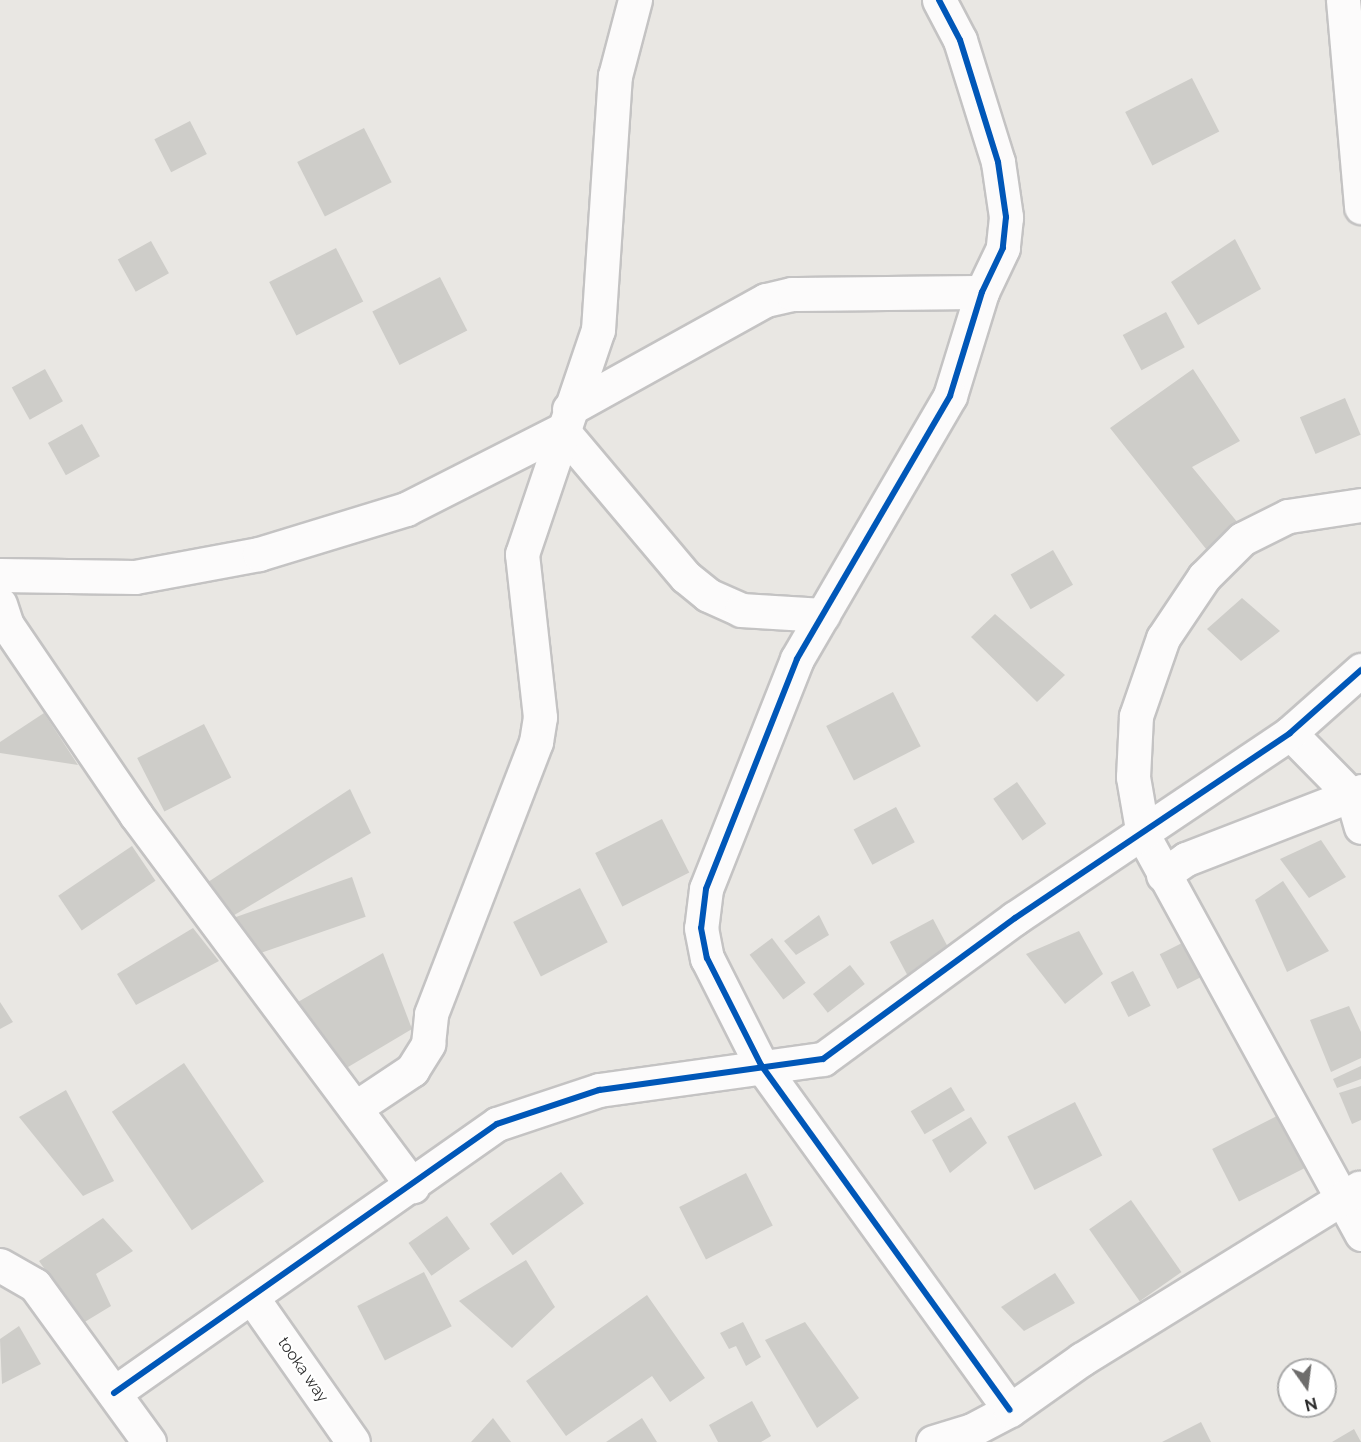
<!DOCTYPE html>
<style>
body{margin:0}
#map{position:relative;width:1361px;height:1442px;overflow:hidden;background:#e9e7e3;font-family:Raleway,sans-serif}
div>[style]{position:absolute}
.building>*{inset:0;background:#cecdc9;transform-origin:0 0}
.roads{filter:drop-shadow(2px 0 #c4c3c3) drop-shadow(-2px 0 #c4c3c3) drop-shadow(0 2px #c4c3c3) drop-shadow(0 -2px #c4c3c3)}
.minor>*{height:33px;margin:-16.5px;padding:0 16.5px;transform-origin:16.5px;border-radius:16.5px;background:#fcfbfb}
.cycleway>*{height:6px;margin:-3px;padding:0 3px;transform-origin:3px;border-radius:3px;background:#0057b8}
span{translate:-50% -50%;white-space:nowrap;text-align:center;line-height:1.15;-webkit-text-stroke:4.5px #fff;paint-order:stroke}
.street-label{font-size:16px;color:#2c2c2c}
.north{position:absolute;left:1277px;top:1358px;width:60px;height:60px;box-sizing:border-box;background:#fff;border:2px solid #ababab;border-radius:50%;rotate:166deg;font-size:16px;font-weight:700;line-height:24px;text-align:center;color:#2c2c2c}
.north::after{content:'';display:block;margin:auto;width:21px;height:27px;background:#6e6d6c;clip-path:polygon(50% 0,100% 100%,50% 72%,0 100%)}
</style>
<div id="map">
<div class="building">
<i style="left:1192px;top:78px;width:60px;height:75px;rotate:63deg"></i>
<i style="left:190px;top:121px;width:37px;height:40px;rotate:63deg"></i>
<i style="left:364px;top:128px;width:61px;height:75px;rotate:63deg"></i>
<i style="clip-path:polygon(1235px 239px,1261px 289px,1198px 325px,1171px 282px)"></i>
<i style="left:151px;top:241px;width:37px;height:38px;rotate:61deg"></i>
<i style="left:336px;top:248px;width:60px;height:75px;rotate:63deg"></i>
<i style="left:440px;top:277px;width:60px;height:76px;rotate:63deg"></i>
<i style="left:1166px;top:312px;width:40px;height:49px;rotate:62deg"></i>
<i style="left:45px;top:369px;width:37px;height:38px;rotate:61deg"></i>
<i style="clip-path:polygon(1193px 369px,1240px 441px,1192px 467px,1243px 529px,1214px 559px,1110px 428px)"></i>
<i style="left:1345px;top:398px;width:40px;height:49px;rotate:67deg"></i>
<i style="left:82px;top:424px;width:37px;height:39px;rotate:61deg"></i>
<i style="left:1053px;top:550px;width:40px;height:49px;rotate:60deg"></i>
<i style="clip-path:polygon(1242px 598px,1280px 631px,1241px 661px,1207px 629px)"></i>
<i style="clip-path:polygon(995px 614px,1065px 675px,1037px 702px,971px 637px)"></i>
<i style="left:893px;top:692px;width:61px;height:75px;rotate:63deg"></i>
<i style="clip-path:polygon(44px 713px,78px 765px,0 753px,0 742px)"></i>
<i style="left:204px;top:724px;width:60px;height:75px;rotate:63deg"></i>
<i style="left:1017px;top:782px;width:51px;height:29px;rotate:55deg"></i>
<i style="clip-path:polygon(350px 789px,371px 833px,226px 920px,202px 886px)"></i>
<i style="left:896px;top:807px;width:40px;height:48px;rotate:62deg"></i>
<i style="left:662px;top:819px;width:60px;height:75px;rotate:63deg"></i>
<i style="clip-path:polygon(1321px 840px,1346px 877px,1309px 898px,1280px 859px)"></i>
<i style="left:132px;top:846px;width:42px;height:89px;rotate:56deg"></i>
<i style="left:352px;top:877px;width:42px;height:125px;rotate:71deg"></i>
<i style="clip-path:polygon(1283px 881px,1329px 951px,1287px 972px,1255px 900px)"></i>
<i style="left:580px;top:888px;width:61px;height:75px;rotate:63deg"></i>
<i style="clip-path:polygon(819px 915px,829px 935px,796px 955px,784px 941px)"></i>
<i style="left:933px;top:919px;width:40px;height:49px;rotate:62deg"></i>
<i style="clip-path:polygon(193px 928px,219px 961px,136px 1005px,117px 974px)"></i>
<i style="clip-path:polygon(1079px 931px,1103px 974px,1065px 1004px,1026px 954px)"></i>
<i style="left:772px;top:938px;width:56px;height:28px;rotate:53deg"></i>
<i style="left:1182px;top:943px;width:39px;height:25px;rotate:63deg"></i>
<i style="clip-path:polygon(383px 953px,412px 1029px,338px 1073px,291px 1006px)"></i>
<i style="left:850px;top:965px;width:24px;height:47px;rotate:52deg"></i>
<i style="left:1133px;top:971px;width:39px;height:25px;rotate:63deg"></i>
<i style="clip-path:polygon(0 1002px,13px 1022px,0 1029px)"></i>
<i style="clip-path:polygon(1349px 1006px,1361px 1032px,1361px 1058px,1331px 1072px,1310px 1020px)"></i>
<i style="left:184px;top:1063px;width:143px;height:87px;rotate:56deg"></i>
<i style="clip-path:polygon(1361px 1066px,1361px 1079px,1337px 1088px,1333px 1079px)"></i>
<i style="clip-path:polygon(1361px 1086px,1361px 1120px,1352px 1124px,1339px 1093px)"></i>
<i style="left:951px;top:1087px;width:27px;height:47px;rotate:59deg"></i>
<i style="clip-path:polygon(66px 1090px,114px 1181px,83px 1196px,19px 1117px)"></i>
<i style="left:1075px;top:1102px;width:60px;height:76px;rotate:63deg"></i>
<i style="left:1279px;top:1115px;width:59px;height:75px;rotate:63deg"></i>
<i style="clip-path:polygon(971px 1117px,987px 1143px,950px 1173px,932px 1140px)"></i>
<i style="left:561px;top:1172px;width:39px;height:88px;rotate:54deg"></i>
<i style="left:746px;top:1173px;width:59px;height:75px;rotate:63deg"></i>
<i style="left:1131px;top:1200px;width:88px;height:51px;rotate:55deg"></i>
<i style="left:447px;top:1216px;width:40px;height:47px;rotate:55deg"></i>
<i style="clip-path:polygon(103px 1218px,133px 1251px,96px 1274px,111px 1306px,83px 1323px,39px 1261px)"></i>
<i style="clip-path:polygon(526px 1260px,555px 1307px,512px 1348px,459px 1301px)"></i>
<i style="left:424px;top:1272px;width:61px;height:75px;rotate:63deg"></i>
<i style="clip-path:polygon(1055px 1273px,1075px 1303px,1024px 1331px,1001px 1307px)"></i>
<i style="clip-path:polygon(647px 1295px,705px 1378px,670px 1402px,652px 1376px,566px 1436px,526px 1381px)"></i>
<i style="clip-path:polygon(743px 1322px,761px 1357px,746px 1366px,736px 1346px,729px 1349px,720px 1333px)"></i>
<i style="clip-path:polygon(805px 1322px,859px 1398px,817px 1428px,765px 1340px)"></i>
<i style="clip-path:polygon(19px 1326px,41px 1364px,2px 1384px,0 1339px)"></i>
<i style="clip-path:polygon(752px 1401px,771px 1436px,761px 1442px,718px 1442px,709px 1425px)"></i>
<i style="clip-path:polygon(493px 1418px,511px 1442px,471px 1442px)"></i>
<i style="clip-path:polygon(642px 1418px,657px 1442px,606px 1442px)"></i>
<i style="clip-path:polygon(1201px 1422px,1211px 1442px,1162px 1442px)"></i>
<i style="clip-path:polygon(1354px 1429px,1361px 1442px,1332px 1442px)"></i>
</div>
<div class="roads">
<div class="minor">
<i style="left:939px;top:0;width:45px;rotate:62.3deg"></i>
<i style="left:960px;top:40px;width:128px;rotate:72.7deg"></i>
<i style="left:998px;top:162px;width:56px;rotate:81.7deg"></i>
<i style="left:1006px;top:217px;width:31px;rotate:96deg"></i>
<i style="left:1003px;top:248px;width:49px;rotate:115.5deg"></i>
<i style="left:982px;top:292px;width:109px;rotate:107.1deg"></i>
<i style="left:950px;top:396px;width:304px;rotate:120.2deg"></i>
<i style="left:797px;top:659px;width:247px;rotate:111.6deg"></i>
<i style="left:706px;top:889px;width:39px;rotate:97deg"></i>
<i style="left:701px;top:928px;width:31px;rotate:79deg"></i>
<i style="left:707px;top:958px;width:120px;rotate:63.2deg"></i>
<i style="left:761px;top:1065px;width:425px;rotate:54.2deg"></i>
<i style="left:1343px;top:0;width:208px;rotate:85deg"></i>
<i style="left:569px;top:409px;width:225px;rotate:-29deg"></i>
<i style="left:766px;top:300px;width:27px;rotate:-13deg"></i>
<i style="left:792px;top:294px;width:190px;rotate:-0.6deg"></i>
<i style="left:1361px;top:505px;width:74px;rotate:171.4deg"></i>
<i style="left:1288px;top:516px;width:51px;rotate:153.4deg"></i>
<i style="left:1242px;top:539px;width:54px;rotate:135deg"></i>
<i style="left:1204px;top:577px;width:73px;rotate:123.9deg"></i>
<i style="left:1163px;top:638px;width:83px;rotate:109.1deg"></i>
<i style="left:1136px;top:716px;width:61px;rotate:92.8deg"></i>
<i style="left:1133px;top:777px;width:59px;rotate:80.2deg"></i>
<i style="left:1143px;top:835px;width:455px;rotate:61.3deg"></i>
<i style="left:0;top:575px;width:135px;rotate:0.8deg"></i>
<i style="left:135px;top:577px;width:126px;rotate:-10.5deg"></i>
<i style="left:259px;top:554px;width:154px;rotate:-17deg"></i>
<i style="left:406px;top:509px;width:175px;rotate:-26.9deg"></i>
<i style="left:562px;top:430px;width:192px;rotate:49.9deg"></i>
<i style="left:686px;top:577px;width:28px;rotate:39deg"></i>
<i style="left:708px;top:595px;width:36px;rotate:24deg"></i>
<i style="left:741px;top:610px;width:82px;rotate:3.5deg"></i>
<i style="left:0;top:604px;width:22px;rotate:72deg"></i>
<i style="left:7px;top:625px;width:230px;rotate:55.8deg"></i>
<i style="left:136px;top:815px;width:463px;rotate:53.3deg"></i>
<i style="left:1290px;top:733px;width:88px;rotate:45.5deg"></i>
<i style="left:1352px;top:796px;width:32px;rotate:74deg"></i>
<i style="left:1163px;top:875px;width:28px;rotate:-35deg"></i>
<i style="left:1186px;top:859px;width:188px;rotate:-21.2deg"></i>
<i style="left:355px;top:1108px;width:69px;rotate:-33.7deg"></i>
<i style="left:412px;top:1070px;width:31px;rotate:-58deg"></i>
<i style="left:428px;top:1044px;width:30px;rotate:-84deg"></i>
<i style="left:431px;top:1014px;width:292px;rotate:-68.9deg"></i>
<i style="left:536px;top:742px;width:25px;rotate:-81deg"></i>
<i style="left:540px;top:717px;width:164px;rotate:-96.3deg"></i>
<i style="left:522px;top:554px;width:237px;rotate:-71.3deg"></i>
<i style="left:598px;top:330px;width:255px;rotate:-86.2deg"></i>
<i style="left:615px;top:76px;width:79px;rotate:-75.3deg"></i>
<i style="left:0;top:1265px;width:40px;rotate:29.7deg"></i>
<i style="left:35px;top:1285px;width:194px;rotate:54deg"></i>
<i style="left:253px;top:1299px;width:174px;rotate:55deg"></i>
<i style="left:114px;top:1393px;width:468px;rotate:-35.1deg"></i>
<i style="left:497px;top:1124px;width:108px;rotate:-18.4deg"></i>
<i style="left:599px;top:1090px;width:226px;rotate:-7.9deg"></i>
<i style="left:823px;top:1059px;width:238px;rotate:-36.3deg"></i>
<i style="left:1015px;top:918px;width:331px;rotate:-33.9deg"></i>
<i style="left:1290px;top:733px;width:95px;rotate:-41.6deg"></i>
<i style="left:933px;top:1442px;width:41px;rotate:-17.1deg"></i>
<i style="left:972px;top:1430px;width:43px;rotate:-27.8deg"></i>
<i style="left:1010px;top:1410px;width:88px;rotate:-35.3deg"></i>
<i style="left:1082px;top:1359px;width:326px;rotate:-31.7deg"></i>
</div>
</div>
<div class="cycleway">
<i style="left:939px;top:0;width:45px;rotate:62.3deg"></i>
<i style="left:960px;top:40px;width:128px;rotate:72.7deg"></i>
<i style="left:998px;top:162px;width:56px;rotate:81.7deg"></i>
<i style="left:1006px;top:217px;width:31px;rotate:96deg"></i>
<i style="left:1003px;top:248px;width:49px;rotate:115.5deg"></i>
<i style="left:982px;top:292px;width:109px;rotate:107.1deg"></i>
<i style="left:950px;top:396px;width:304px;rotate:120.2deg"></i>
<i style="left:797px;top:659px;width:247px;rotate:111.6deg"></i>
<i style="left:706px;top:889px;width:39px;rotate:97deg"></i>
<i style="left:701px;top:928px;width:31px;rotate:79deg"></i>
<i style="left:707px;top:958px;width:120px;rotate:63.2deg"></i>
<i style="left:761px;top:1065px;width:425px;rotate:54.2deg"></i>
<i style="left:114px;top:1393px;width:468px;rotate:-35.1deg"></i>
<i style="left:497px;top:1124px;width:108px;rotate:-18.4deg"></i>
<i style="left:599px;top:1090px;width:226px;rotate:-7.9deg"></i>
<i style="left:823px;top:1059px;width:238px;rotate:-36.3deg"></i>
<i style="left:1015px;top:918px;width:331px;rotate:-33.9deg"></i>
<i style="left:1290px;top:733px;width:95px;rotate:-41.6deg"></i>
</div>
<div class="street-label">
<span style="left:303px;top:1370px;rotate:55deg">tooka way</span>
</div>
<div class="north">N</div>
</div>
